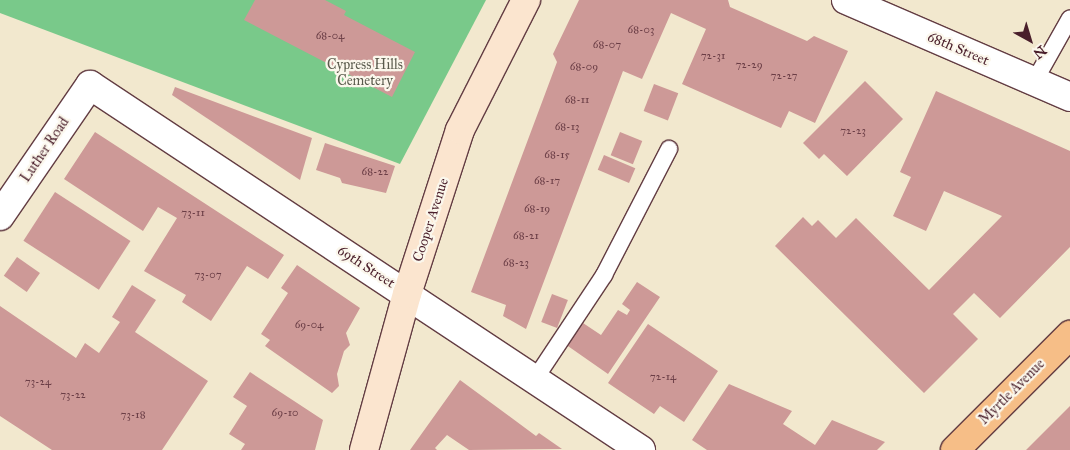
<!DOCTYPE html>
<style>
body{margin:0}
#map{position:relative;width:1070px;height:450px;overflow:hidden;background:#f2e8ce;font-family:"IM FELL Great Primer",serif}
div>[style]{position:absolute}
.green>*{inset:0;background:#79c98a}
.building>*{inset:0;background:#cd9997;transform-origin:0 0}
.roads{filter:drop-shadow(1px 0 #633d43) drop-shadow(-1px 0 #633d43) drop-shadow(0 1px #633d43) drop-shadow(0 -1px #633d43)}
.lane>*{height:16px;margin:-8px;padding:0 8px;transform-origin:8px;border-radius:8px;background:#fff}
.street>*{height:28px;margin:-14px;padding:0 14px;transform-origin:14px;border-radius:14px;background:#fff}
.secondary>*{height:28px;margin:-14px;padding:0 14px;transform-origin:14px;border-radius:14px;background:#fbe5cf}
.primary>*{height:28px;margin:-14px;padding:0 14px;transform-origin:14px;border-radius:14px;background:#f6be87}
span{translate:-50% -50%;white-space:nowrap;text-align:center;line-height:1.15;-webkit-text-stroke:4.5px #fbf7ec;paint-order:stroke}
.number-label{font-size:11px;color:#6b3e46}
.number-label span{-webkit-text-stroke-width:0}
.street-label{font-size:14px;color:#4a1f2b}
.park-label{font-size:14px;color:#5a5a4c}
.north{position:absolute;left:1005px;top:15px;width:50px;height:50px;-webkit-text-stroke:4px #fbf7ec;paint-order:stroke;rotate:141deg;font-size:14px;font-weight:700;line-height:20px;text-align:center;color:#4a1f2b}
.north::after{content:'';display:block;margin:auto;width:18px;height:22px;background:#4a1f2b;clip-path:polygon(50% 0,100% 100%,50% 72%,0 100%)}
</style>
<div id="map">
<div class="green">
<i style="clip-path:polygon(0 0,486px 0,400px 164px,0 13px)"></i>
</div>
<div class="building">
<i style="clip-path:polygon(255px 0,325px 0,346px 11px,344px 15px,415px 52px,392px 97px,244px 20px)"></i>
<i style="clip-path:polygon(579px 0,728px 0,730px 7px,807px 41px,814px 36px,848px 51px,815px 123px,789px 111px,781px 128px,682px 84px,706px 29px,671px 13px,642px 79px,623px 71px,526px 329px,503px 316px,506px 305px,471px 292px,557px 62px,553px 54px)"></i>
<i style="clip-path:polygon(865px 81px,903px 119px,847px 176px,824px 154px,819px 159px,803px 143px)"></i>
<i style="left:654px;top:84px;width:26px;height:29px;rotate:21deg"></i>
<i style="clip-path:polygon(175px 87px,312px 138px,300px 180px,172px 95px)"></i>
<i style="clip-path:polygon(936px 91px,1070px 151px,1070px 247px,1000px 318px,974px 293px,953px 314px,978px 339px,924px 393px,775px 246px,803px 217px,812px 226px,818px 220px,836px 238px,856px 218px,929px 290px,1002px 216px,944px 191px,926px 231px,893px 216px,911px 177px,900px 172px)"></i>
<i style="clip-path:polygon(95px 132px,284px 255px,268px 279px,247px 266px,211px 321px,182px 302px,186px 295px,144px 271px,177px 218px,158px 207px,143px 231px,64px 179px)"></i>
<i style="left:620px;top:132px;width:24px;height:25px;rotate:22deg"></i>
<i style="clip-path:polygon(325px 143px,395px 166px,386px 193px,342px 183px,340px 178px,316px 170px)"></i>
<i style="left:604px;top:155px;width:34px;height:16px;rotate:23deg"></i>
<i style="left:55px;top:192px;width:90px;height:58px;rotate:33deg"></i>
<i style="left:17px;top:257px;width:28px;height:23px;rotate:35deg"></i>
<i style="clip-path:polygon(297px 265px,360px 308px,346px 333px,350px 345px,344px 351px,337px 374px,339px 386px,332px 393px,265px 346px,270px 340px,261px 334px,288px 293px,281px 288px)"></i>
<i style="clip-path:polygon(637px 282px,660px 297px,608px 374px,565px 344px,580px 321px,601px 335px,618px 310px,627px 315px,630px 310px,622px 304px)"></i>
<i style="clip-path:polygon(132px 285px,156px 300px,135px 332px,208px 381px,162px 450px,52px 450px,0 416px,0 306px,76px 358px,85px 343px,99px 353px,120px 322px,112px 317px)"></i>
<i style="left:552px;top:294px;width:17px;height:30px;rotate:21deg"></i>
<i style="clip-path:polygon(648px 324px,718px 371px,684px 422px,660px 406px,654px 414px,608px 383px)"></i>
<i style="clip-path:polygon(250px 372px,323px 420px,315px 450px,241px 450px,245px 444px,229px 434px,247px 406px,233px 397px)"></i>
<i style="clip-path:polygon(460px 380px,536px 436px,539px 433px,562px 449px,469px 450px,447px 435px,435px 448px,437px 450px,410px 450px)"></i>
<i style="clip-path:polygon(729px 384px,792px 411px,783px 424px,815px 445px,832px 420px,885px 442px,877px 450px,707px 450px,692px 440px)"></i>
<i style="clip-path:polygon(1070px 406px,1070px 450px,1026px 450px)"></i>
</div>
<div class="roads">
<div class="lane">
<i style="left:1034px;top:82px;width:73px;rotate:-60.6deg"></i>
<i style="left:535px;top:379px;width:125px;rotate:-56.4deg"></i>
<i style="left:604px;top:275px;width:142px;rotate:-62.7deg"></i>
</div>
<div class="street">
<i style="left:846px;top:0;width:244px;rotate:23.4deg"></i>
<i style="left:0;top:216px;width:159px;rotate:-55.5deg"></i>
<i style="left:90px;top:85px;width:661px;rotate:33.52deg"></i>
</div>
<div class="secondary">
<i style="left:364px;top:450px;width:162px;rotate:-74.6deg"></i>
<i style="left:407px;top:294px;width:172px;rotate:-72.1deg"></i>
<i style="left:460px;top:130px;width:146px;rotate:-63.1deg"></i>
</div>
<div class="primary">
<i style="left:955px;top:450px;width:163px;rotate:-45deg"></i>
</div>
</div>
<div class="number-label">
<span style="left:641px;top:30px">68-03</span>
<span style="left:330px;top:36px">68-04</span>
<span style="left:607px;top:45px">68-07</span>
<span style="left:713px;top:56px">72-31</span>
<span style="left:749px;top:65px">72-29</span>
<span style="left:584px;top:67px">68-09</span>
<span style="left:784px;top:76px">72-27</span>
<span style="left:577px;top:100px">68-11</span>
<span style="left:567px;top:127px">68-13</span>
<span style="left:853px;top:131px">72-23</span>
<span style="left:557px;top:155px">68-15</span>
<span style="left:375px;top:172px">68-22</span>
<span style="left:547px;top:181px">68-17</span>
<span style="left:537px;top:209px">68-19</span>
<span style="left:193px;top:213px">73-11</span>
<span style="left:526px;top:236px">68-21</span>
<span style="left:516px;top:263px">68-23</span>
<span style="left:208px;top:275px">73-07</span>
<span style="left:309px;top:325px">69-04</span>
<span style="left:663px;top:377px">72-14</span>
<span style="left:38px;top:382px">73-24</span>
<span style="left:73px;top:395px">73-22</span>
<span style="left:285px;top:413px">69-10</span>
<span style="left:133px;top:415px">73-18</span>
</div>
<div class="street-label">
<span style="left:958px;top:49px;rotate:23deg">68th Street</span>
<span style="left:45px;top:150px;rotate:-56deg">Luther Road</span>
<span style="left:431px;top:220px;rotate:-72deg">Cooper Avenue</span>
<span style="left:366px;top:267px;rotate:33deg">69th Street</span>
<span style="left:1012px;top:392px;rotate:-45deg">Myrtle Avenue</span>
</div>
<div class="park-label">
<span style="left:365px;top:73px">Cypress Hills<br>Cemetery</span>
</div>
<div class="north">N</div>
</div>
